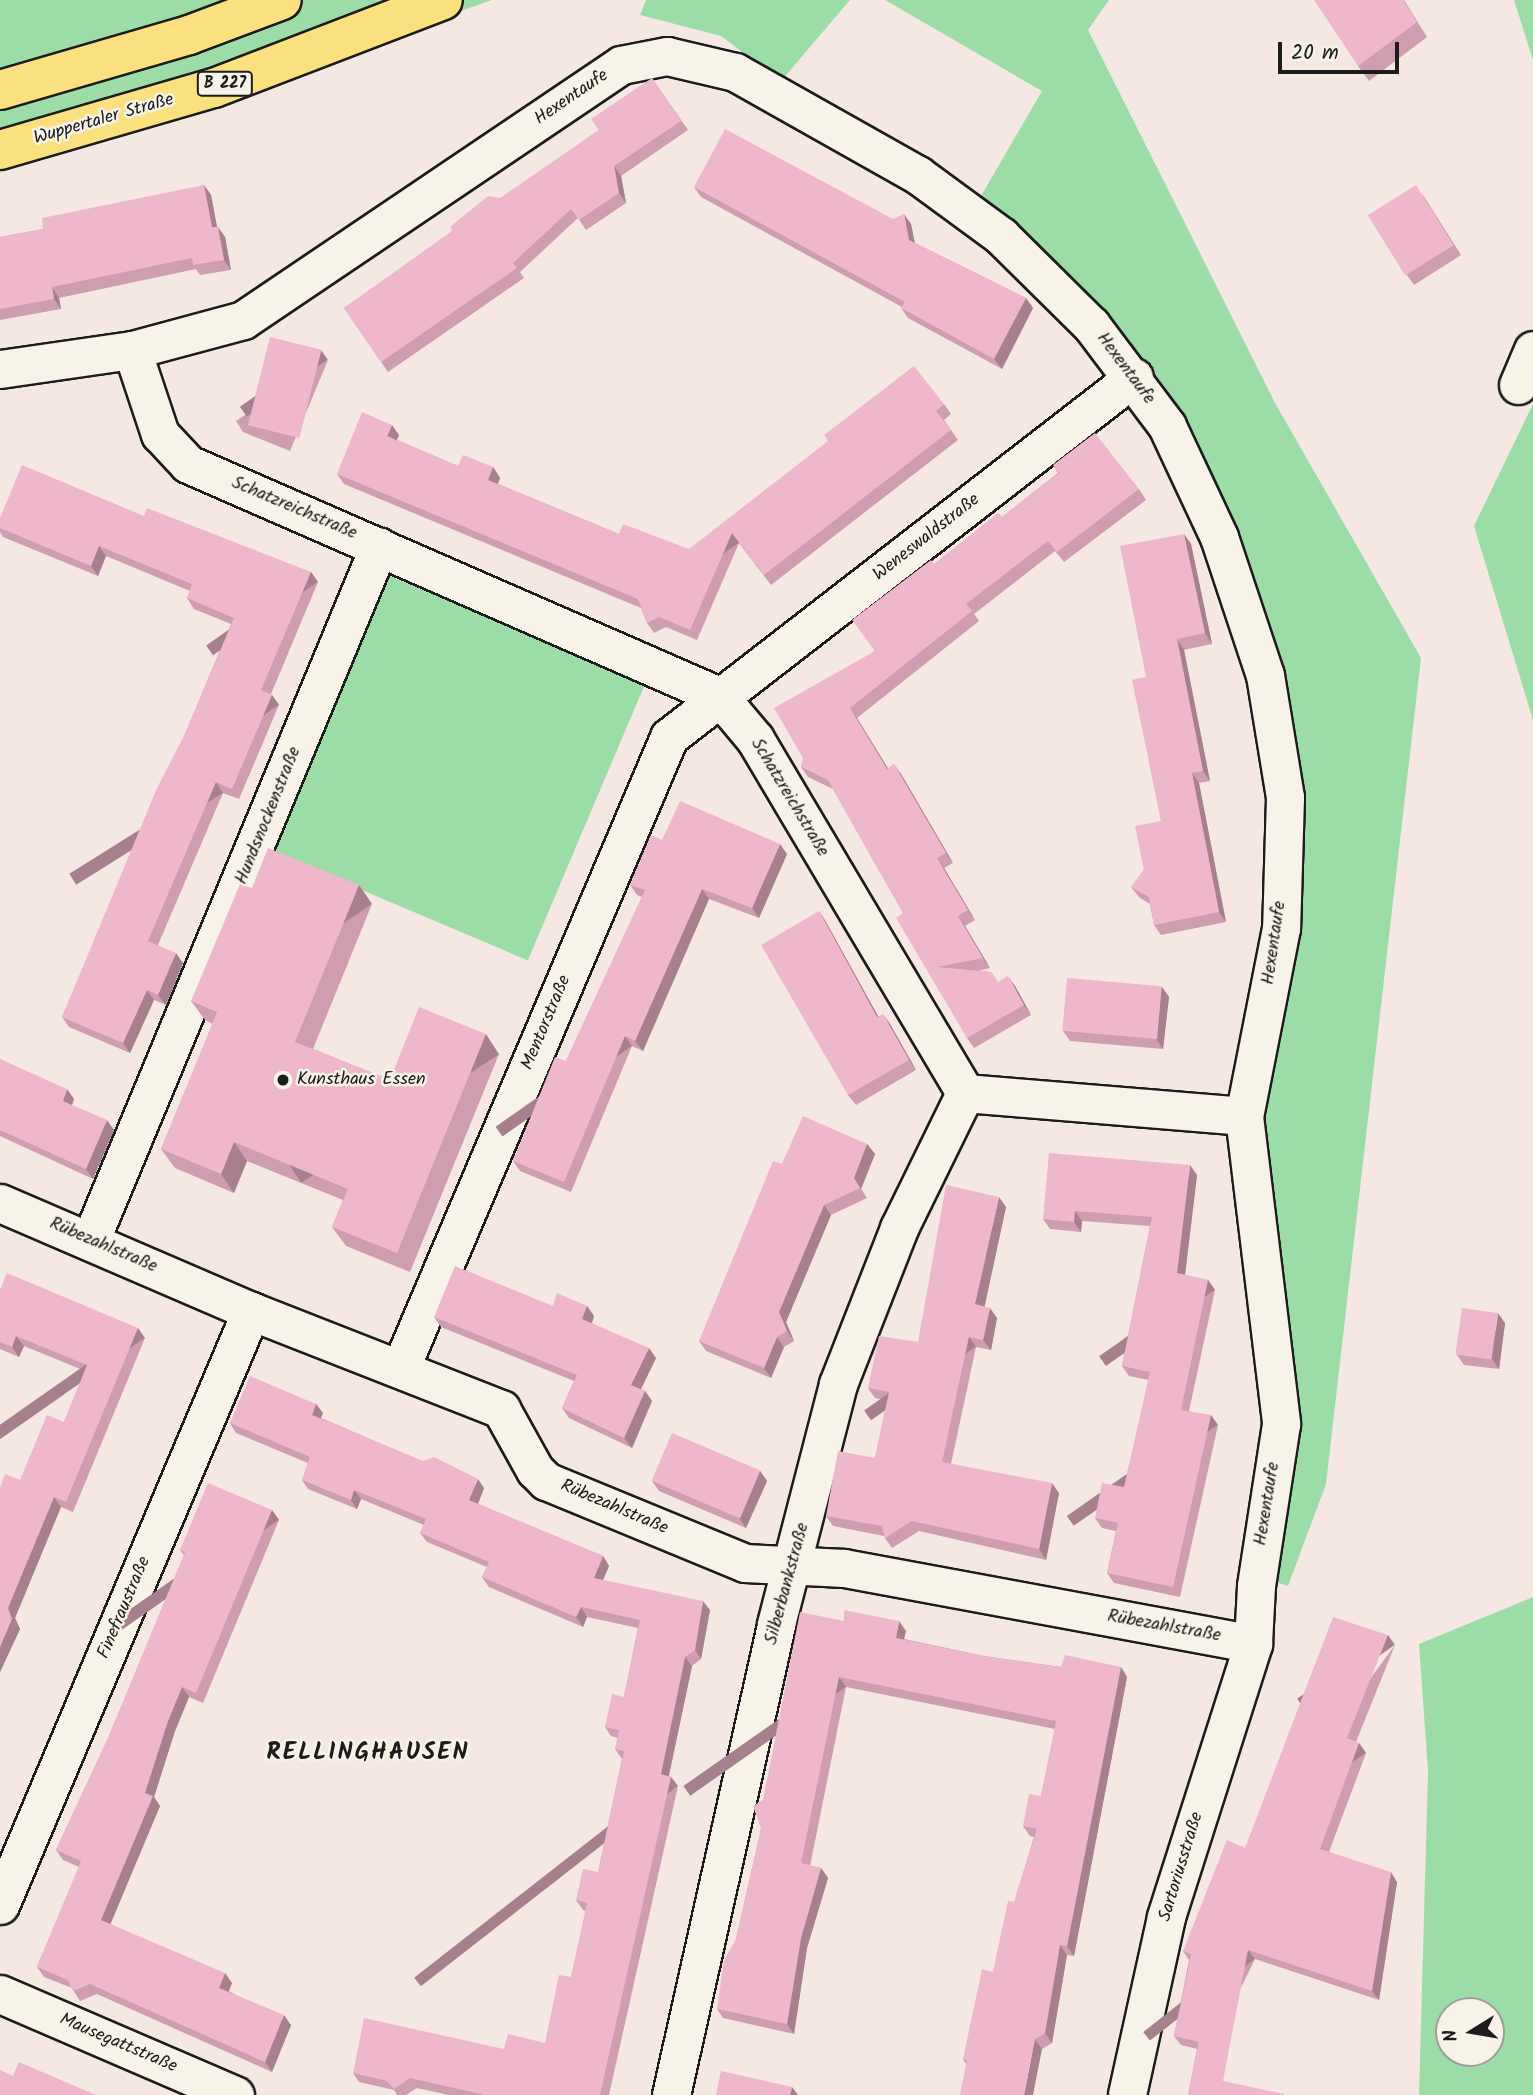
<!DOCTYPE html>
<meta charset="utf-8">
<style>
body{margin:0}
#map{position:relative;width:1533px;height:2095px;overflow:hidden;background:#f5e7e2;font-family:Kalam,sans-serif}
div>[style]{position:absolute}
.green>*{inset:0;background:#9cdda7;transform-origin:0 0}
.roads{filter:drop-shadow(2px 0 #1c1c1c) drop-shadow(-2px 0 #1c1c1c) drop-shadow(0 2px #1c1c1c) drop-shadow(0 -2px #1c1c1c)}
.street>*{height:37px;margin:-18.5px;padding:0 18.5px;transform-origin:18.5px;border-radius:18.5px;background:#f7f3e8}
.primary>*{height:38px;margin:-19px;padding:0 19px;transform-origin:19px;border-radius:19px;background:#fbe080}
.wall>*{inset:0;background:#ce9daf}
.shaded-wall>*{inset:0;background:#a7808e;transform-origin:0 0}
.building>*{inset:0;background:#efb7cb;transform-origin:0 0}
.dots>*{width:19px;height:19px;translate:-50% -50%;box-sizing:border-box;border:4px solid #f7f3e8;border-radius:50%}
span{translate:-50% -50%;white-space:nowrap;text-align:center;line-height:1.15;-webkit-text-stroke:5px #f7f3e8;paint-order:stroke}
.shield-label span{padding:2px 5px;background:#f7f3e8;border:2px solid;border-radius:5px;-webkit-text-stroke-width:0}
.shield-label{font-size:16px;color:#1c1c1c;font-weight:700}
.street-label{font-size:18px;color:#1c1c1c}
.poi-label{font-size:18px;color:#1c1c1c}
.left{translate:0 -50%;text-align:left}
.district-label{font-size:24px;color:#1c1c1c;font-weight:700;letter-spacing:2px}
.north{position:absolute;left:1435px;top:1997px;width:70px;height:70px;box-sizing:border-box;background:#f7f3e8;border:2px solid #9f9d96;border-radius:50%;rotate:259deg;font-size:19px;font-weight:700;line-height:28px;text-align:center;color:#1c1c1c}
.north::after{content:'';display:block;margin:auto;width:24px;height:32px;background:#1c1c1c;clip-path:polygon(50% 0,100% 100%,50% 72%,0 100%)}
.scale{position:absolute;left:1278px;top:42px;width:121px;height:32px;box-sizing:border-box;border:4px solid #1c1c1c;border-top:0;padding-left:9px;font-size:21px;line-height:24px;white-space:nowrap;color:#1c1c1c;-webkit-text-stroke:5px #f7f3e8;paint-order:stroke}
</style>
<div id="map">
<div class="green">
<i style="clip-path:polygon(0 0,492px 0,0 173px)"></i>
<i style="clip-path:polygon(646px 0,850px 0,781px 81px,721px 36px,640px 15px)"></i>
<i style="clip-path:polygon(885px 0,1109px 0,1088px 30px,1275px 403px,1421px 658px,1326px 1484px,1288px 1586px,1267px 1579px,1259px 1135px,1295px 943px,1233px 525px,1139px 357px,1058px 268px,977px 203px,1042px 91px)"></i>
<i style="clip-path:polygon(1514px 0,1533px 0,1533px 60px)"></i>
<i style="clip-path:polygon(1533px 404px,1533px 720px,1474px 526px)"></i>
<i style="left:390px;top:576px;width:277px;height:300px;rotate:23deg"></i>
<i style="clip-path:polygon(evenodd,1533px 1597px,1533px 2095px,1419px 2095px,1428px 1771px,1419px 1644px,1533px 1597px,1449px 2011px,1491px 2011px,1491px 2053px,1449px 2053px,1449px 2011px)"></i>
</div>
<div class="roads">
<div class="street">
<i style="left:132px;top:350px;width:89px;rotate:71.6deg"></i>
<i style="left:160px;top:434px;width:41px;rotate:47deg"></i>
<i style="left:188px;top:464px;width:579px;rotate:23.6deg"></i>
<i style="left:719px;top:696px;width:56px;rotate:50.1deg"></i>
<i style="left:755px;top:739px;width:412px;rotate:59.3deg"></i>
<i style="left:965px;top:1093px;width:280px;rotate:4.7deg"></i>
<i style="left:0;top:369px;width:133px;rotate:-8.2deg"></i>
<i style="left:132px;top:350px;width:115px;rotate:-15.1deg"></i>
<i style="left:243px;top:320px;width:456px;rotate:-34deg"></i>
<i style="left:621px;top:65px;width:47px;rotate:-11.1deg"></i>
<i style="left:667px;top:56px;width:70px;rotate:13.2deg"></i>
<i style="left:735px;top:72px;width:210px;rotate:29.4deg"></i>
<i style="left:918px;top:175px;width:103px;rotate:36.3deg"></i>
<i style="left:1001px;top:236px;width:127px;rotate:44.7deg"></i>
<i style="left:1091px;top:325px;width:126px;rotate:53deg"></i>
<i style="left:1167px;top:426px;width:123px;rotate:64.9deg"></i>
<i style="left:1219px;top:537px;width:145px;rotate:71.6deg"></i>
<i style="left:1265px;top:675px;width:124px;rotate:80.7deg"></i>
<i style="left:1285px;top:797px;width:131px;rotate:91.7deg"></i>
<i style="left:1281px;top:928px;width:192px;rotate:101.1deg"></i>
<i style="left:1244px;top:1116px;width:310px;rotate:83.1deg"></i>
<i style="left:1281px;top:1424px;width:164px;rotate:98.8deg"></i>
<i style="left:1256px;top:1586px;width:58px;rotate:93deg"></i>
<i style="left:1253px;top:1644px;width:287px;rotate:107.7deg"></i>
<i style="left:1166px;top:1917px;width:182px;rotate:102.4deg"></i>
<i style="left:1518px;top:385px;width:38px;rotate:-67deg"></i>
<i style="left:0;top:1203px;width:273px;rotate:23.3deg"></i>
<i style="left:251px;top:1311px;width:269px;rotate:21.4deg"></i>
<i style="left:501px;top:1409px;width:70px;rotate:60.9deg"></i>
<i style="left:535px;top:1470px;width:16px;rotate:45deg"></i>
<i style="left:546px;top:1481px;width:215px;rotate:22.4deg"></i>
<i style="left:745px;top:1563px;width:99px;rotate:2.9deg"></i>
<i style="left:844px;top:1568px;width:416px;rotate:10.5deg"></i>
<i style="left:91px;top:1239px;width:750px;rotate:-67.43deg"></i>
<i style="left:400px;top:1369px;width:687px;rotate:-66.94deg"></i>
<i style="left:669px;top:737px;width:588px;rotate:-37.75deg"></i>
<i style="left:0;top:1905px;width:645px;rotate:-67.09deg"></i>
<i style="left:0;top:1994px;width:256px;rotate:23.3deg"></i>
<i style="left:671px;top:2095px;width:483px;rotate:-77.4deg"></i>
<i style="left:776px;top:1624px;width:248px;rotate:-75.5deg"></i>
<i style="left:838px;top:1384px;width:168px;rotate:-68.6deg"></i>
<i style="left:899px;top:1228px;width:150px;rotate:-63.9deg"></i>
</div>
<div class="primary">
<i style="left:0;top:90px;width:197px;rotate:-16.2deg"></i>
<i style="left:189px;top:35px;width:99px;rotate:-20.6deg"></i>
<i style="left:0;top:150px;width:223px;rotate:-16.2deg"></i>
<i style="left:214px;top:88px;width:245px;rotate:-21deg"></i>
</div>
</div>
<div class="wall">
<i style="clip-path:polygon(1404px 0,1427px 37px,1369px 81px,1358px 66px)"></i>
<i style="clip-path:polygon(652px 78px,688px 130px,621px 176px,626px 203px,586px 230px,578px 218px,520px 272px,524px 278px,388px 372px,344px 308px,599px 130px)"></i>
<i style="clip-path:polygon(204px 185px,211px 195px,217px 227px,225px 237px,231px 270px,200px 275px,196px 269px,59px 298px,61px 309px,0 320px,0 237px,43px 229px)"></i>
<i style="clip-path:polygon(694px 187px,893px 219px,911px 224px,915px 243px,1026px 298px,1033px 308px,1002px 369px,908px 318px,901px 308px,902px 307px,701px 197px)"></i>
<i style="clip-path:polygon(1423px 195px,1461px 255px,1414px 285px,1407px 275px)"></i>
<i style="clip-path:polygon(328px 360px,290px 451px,243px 432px,236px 421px)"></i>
<i style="clip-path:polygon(944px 404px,951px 414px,944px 420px,958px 440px,771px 585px,739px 543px,697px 640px,666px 627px,654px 633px,647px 623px,641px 608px,344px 484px,337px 474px,399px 435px,397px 440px,458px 466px,493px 467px,500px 478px,498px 484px,619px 534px,689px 549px)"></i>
<i style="clip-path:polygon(1053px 465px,1139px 489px,1146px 500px,1064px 562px,1055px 551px,974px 614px,979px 621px,857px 718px,888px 768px,901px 774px,953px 863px,944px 868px,975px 920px,965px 926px,990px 968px,978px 971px,991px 972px,998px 982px,1015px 986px,1031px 1015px,974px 1048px,967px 1038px,903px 913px,833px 789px,808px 777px,801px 767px,874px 651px,934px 564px,1002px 517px,1058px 473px)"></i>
<i style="clip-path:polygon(144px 516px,311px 572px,318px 582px,271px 694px,279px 705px,239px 799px,223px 793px,158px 945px,183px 963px,166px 1005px,154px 1000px,130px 1053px,69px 1027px,62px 1017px,185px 734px,231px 624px,194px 609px,187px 598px,190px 591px,106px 556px,98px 576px,3px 537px,0 532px,0 518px)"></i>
<i style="clip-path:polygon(1184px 534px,1191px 544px,1212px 644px,1184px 650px,1210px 781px,1199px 783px,1226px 922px,1161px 935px,1154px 925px,1150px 904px,1139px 897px,1131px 887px,1144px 870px,1161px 821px,1146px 677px)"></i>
<i style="clip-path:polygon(662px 840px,787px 854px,759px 918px,709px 899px,643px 1051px,632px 1046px,571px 1192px,520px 1171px,513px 1161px,566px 1061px,642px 897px,637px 895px,630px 885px)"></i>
<i style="clip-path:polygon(359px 885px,372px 904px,313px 1049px,390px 1080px,499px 1054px,410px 1272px,346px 1246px,332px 1227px,343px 1200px,247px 1161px,234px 1193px,175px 1168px,161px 1149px,213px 1024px,205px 1020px,191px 1001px,252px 888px)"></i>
<i style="clip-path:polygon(819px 911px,826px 922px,878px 1016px,890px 1024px,916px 1070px,856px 1105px,848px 1095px)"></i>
<i style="clip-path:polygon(1162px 987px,1169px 997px,1163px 1049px,1070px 1041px,1063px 1031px)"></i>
<i style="clip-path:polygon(0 1059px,74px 1099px,72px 1105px,114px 1130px,93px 1179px,0 1136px)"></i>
<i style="clip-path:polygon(867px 1144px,875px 1154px,861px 1189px,867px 1198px,831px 1215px,786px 1322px,794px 1341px,784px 1347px,771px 1378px,706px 1351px,699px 1341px)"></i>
<i style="clip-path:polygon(1197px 1175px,1185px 1275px,1208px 1280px,1215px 1290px,1189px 1411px,1218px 1425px,1180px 1597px,1114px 1583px,1107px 1573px,1116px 1531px,1102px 1528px,1095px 1518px,1124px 1487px,1149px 1380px,1129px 1376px,1122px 1366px,1150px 1226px,1082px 1221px,1081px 1232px,1050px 1229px,1043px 1219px)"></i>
<i style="clip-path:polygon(1006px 1207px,984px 1306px,997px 1318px,991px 1350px,976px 1347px,951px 1464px,1059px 1493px,1046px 1560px,919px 1531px,892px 1548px,885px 1538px,884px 1536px,833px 1526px,826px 1516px,875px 1458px,887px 1401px,875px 1398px,868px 1388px,918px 1342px)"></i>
<i style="clip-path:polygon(0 1290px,145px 1338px,73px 1512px,61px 1507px,15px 1618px,20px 1629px,0 1672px,20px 1480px,64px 1422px,85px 1371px,24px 1346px,19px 1357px,0 1349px)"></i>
<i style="clip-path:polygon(553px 1306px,587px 1306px,594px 1316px,592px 1323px,656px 1358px,641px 1389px,645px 1391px,652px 1401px,632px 1448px,569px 1418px,562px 1408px,574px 1381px,441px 1327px,434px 1317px)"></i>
<i style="clip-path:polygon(1505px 1323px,1499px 1369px,1464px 1365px,1457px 1355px)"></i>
<i style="clip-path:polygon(316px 1404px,323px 1413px,321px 1418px,484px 1488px,478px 1504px,603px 1556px,609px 1566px,603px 1580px,710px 1610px,701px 1659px,692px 1666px,669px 1776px,671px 1777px,678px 1786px,609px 2095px,449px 2095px,417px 2088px,406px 2095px,397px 2095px,394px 2090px,359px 2082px,353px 2073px,545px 2043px,571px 1977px,586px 1911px,583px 1910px,576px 1900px,598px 1872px,622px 1759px,615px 1749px,618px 1738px,611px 1736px,605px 1727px,624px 1697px,638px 1628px,587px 1617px,583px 1627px,489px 1587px,482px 1577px,487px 1567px,427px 1542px,420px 1533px,424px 1525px,361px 1499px,357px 1509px,308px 1489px,302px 1480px,308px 1463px,236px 1433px,230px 1423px)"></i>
<i style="clip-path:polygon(760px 1471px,767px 1481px,746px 1528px,659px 1491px,652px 1481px)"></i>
<i style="clip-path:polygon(272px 1510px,279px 1520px,203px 1703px,189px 1697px,175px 1731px,154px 1797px,160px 1806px,110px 1924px,232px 1983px,229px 1991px,291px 2025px,272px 2072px,97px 1994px,80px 2001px,72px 1988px,44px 1977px,37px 1967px,79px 1867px,63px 1860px,56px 1850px,109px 1736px,184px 1555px,180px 1550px)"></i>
<i style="clip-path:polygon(844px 1621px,906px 1631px,904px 1639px,984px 1656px,1061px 1667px,1121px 1667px,1127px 1677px,1074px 1956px,1067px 1955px,1052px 2043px,1042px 2049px,966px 2064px,963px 2059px,993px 1972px,1034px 1837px,1030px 1836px,1023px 1826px,1041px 1796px,1055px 1729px,846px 1687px,810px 1866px,821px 1868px,828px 1878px,807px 1948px,794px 2034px,723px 2018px,717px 2009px,736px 1939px,761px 1829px,763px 1800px)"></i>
<i style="clip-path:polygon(1395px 1645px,1356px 1742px,1359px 1743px,1366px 1753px,1329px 1852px,1397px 1882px,1379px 2000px,1255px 1959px,1188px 2095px,1197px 2049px,1181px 2045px,1174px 2036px,1189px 1960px,1183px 1951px,1245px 1848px)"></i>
</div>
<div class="shaded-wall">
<i style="clip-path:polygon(614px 166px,621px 176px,626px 203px,619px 193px)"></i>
<i style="clip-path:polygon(204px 185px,211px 195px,219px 238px,212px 227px)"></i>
<i style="clip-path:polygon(904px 214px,911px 224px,916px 250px,909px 240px)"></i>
<i style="clip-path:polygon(218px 227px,225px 237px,231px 270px,224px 260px)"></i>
<i style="clip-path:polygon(52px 287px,59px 298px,61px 309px,54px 299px)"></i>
<i style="clip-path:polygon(1026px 298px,1033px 308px,1002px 369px,994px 359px)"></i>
<i style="left:321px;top:350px;width:12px;height:99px;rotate:55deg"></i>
<i style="clip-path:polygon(392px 425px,399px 435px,394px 446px,387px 436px)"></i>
<i style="clip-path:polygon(493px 467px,500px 478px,495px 490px,488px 480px)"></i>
<i style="left:732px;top:533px;width:12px;height:106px;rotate:55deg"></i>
<i style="clip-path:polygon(1184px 534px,1191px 544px,1212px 644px,1205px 633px)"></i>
<i style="clip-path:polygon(99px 546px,106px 556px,98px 576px,91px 566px)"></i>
<i style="left:311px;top:572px;width:12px;height:128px;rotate:55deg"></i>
<i style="clip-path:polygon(1177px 639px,1184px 650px,1210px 781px,1203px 771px)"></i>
<i style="left:272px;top:695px;width:12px;height:102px;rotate:55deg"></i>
<i style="clip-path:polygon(850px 708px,857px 718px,894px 779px,887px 769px)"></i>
<i style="clip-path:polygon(894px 764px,901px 774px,953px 863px,946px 853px)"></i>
<i style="clip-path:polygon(1192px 773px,1199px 783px,1226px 922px,1219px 912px)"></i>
<i style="left:216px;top:782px;width:13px;height:173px;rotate:58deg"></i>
<i style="clip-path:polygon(780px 844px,787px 854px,759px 918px,752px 908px)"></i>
<i style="clip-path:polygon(937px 858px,944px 868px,975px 920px,968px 910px)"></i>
<i style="left:359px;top:885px;width:23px;height:170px;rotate:56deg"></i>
<i style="clip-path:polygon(702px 889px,709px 899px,643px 1051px,635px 1041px)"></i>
<i style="clip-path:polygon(819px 911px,826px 922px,884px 1027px,877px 1017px)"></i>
<i style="clip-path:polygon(958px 916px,965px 926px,990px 968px,983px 958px)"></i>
<i style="clip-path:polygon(176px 953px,183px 963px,166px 1005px,158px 995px)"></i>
<i style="clip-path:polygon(1008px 976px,1015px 986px,1031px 1015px,1024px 1005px)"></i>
<i style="clip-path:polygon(1162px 987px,1169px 997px,1163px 1049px,1156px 1039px)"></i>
<i style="clip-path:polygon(147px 990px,154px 1000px,130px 1053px,123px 1043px)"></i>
<i style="clip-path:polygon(883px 1014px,890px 1024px,916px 1070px,909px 1060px)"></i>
<i style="left:486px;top:1034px;width:24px;height:236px;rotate:57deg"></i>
<i style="left:625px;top:1036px;width:12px;height:158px;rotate:55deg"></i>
<i style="clip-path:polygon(67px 1089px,74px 1099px,70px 1111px,63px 1101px)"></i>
<i style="clip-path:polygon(107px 1120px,114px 1130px,93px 1179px,86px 1169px)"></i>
<i style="clip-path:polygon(234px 1142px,247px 1161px,234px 1193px,221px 1174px)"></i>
<i style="clip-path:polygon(867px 1144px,875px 1154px,861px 1189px,867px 1198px,854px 1178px)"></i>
<i style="clip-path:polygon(1190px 1165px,1197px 1175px,1184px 1283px,1177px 1273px)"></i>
<i style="clip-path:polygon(999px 1197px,1006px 1207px,983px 1314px,975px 1304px)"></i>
<i style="clip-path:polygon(824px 1205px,831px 1215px,786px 1322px,794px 1341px,787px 1331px,779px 1312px)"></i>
<i style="clip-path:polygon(1075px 1211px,1082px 1221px,1081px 1232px,1074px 1222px)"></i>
<i style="left:1208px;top:1280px;width:12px;height:133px;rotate:55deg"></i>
<i style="clip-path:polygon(587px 1306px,594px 1316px,590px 1329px,582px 1319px)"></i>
<i style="clip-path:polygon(990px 1308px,997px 1318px,991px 1350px,983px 1340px)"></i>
<i style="clip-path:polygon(1498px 1313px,1505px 1323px,1499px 1369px,1492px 1359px)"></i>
<i style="left:138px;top:1328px;width:12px;height:188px;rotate:55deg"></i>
<i style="clip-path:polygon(16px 1336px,24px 1346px,19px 1357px,12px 1347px)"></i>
<i style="clip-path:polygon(777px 1337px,784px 1347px,771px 1378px,764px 1368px)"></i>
<i style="left:969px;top:1337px;width:12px;height:128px;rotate:55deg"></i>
<i style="clip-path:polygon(649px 1348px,656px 1358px,638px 1395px,631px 1385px)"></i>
<i style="clip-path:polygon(645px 1391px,652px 1401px,632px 1448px,624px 1438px)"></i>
<i style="clip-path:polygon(316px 1404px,323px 1413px,318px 1424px,312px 1415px)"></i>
<i style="left:1211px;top:1415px;width:12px;height:176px;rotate:55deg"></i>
<i style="clip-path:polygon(760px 1471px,767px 1481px,746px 1528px,739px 1518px)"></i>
<i style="clip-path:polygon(478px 1479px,484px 1488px,476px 1509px,469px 1500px)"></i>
<i style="clip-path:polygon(1052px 1483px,1059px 1493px,1046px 1560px,1039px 1549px)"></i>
<i style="clip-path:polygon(354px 1490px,361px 1499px,357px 1509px,351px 1500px)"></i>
<i style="clip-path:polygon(54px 1497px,61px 1507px,15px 1618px,20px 1629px,0 1672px,0 1647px,8px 1608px)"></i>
<i style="left:272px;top:1510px;width:12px;height:198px;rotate:55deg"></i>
<i style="clip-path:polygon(603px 1556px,609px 1566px,600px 1587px,594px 1578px)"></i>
<i style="clip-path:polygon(703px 1601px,710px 1610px,701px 1659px,695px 1650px)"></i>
<i style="clip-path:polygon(581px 1607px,587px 1617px,583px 1627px,576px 1617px)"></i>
<i style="clip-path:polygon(899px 1621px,906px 1631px,902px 1647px,896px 1638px)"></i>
<i style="left:1388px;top:1635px;width:12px;height:111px;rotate:55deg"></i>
<i style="clip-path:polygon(685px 1657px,692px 1666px,667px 1784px,661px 1774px)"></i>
<i style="clip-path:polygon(1121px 1667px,1127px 1677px,1074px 1956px,1067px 1946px)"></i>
<i style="left:839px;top:1677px;width:12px;height:190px;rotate:55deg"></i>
<i style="clip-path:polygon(182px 1687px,189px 1697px,175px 1731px,154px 1797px,160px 1806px,108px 1930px,101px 1920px,168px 1721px)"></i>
<i style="left:1359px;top:1743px;width:12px;height:113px;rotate:55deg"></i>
<i style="left:671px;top:1777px;width:11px;height:326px;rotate:52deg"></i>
<i style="clip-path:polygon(821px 1868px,828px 1878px,807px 1948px,794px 2034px,787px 2024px,801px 1938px)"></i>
<i style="clip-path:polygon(1391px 1872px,1397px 1882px,1379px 2000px,1372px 1991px)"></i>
<i style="clip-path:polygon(1060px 1945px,1067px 1955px,1052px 2043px,1045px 2033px)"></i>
<i style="left:1248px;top:1950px;width:11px;height:133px;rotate:52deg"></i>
<i style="clip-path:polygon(225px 1973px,232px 1983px,226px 1997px,219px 1988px)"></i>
<i style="clip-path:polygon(284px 2015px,291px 2025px,272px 2072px,265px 2062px)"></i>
<i style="clip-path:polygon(1035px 2039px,1042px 2049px,1033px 2095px,1024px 2095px)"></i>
<i style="clip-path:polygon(792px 2087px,798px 2095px,790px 2095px)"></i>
</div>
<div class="building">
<i style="clip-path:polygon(1314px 0,1403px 0,1417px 22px,1358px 66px)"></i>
<i style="clip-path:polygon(652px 78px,681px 121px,614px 166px,619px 193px,579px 220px,571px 209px,513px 263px,517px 268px,381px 362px,344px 308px,452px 231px,450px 227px,488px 196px,500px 198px,599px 130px,591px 119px)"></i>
<i style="clip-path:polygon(725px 129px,893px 219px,904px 214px,909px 240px,1026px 298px,994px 359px,901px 308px,905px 302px,694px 187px)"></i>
<i style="clip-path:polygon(204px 185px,212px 227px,218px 227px,224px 260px,193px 265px,192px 258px,52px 287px,54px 299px,0 309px,0 237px,43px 229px,42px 218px)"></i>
<i style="left:1416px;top:185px;width:71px;height:57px;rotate:58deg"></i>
<i style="left:270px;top:337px;width:53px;height:91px;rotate:14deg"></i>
<i style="clip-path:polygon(914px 366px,944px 404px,936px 411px,951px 430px,764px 575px,732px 533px,690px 630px,659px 617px,647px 623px,638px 599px,337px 474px,362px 412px,392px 425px,387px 436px,458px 466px,463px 455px,493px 467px,488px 480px,619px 534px,623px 524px,689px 549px,828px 441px,824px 435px)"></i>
<i style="clip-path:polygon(1095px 433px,1139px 489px,1057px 552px,1048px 541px,966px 604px,972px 611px,850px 708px,887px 769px,894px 764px,946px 853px,937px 858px,968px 910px,958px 916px,983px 958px,937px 967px,991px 972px,998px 982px,1008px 976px,1024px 1005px,967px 1038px,896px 918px,903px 913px,828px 780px,801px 767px,803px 758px,774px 708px,875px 651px,852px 620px,931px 560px,934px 564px,998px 513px,1002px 517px,1032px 494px,1059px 473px,1053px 465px)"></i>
<i style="clip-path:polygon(22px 465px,144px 516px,147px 508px,311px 572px,261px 690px,272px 695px,232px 789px,216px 782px,148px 941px,176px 953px,158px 995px,147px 990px,123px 1043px,62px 1017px,157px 788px,185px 734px,234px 618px,187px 598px,192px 584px,99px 546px,91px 566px,0 528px,0 518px)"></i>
<i style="clip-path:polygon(1184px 534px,1205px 633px,1177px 639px,1203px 771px,1192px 773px,1219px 912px,1154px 925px,1149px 897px,1131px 887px,1144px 870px,1135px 826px,1161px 821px,1132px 680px,1146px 677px,1120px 546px)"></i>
<i style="clip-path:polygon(680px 801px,780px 844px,752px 908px,702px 889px,635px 1041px,625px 1036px,564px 1182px,513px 1161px,555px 1057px,566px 1061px,645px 890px,630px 885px,651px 835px,662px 840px)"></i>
<i style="clip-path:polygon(268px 848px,359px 885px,295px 1042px,390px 1080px,419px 1007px,486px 1034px,397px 1253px,332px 1227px,348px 1189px,234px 1142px,221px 1174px,161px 1149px,217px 1012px,191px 1001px,240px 884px,252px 888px)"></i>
<i style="clip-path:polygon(819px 911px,877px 1017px,883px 1014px,909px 1060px,848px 1095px,761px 945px)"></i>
<i style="left:1067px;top:978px;width:95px;height:53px;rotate:5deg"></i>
<i style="clip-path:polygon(0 1059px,67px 1089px,63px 1101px,107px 1120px,86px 1169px,0 1130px)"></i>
<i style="clip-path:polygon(803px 1116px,867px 1144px,854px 1178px,860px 1188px,824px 1205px,779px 1312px,787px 1331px,777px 1337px,764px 1368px,699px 1341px,773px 1161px,782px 1164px)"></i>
<i style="clip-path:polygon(1049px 1153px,1190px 1165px,1177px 1273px,1208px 1280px,1181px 1410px,1211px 1415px,1173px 1587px,1107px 1573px,1118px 1523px,1095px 1518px,1102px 1483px,1124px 1487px,1150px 1372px,1122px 1366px,1152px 1217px,1075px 1211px,1074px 1222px,1043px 1219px)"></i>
<i style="clip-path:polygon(946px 1185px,999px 1197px,975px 1304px,990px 1308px,983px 1340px,969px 1337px,942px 1462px,1052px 1483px,1039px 1549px,912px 1521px,885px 1538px,882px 1526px,826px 1516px,838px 1451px,875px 1458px,889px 1392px,868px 1388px,879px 1336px,918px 1342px)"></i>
<i style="clip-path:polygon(455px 1266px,553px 1306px,557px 1293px,587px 1306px,582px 1319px,649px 1348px,631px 1385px,645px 1391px,624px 1438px,562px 1408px,577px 1375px,434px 1317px)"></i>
<i style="clip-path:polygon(7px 1273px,138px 1328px,66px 1502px,54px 1497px,8px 1608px,12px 1619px,0 1647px,0 1488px,5px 1474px,20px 1480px,47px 1415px,64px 1422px,87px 1365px,16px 1336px,12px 1347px,0 1342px,0 1290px)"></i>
<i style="left:1462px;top:1308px;width:36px;height:47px;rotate:8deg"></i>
<i style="clip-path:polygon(250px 1376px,316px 1404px,312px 1415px,423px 1461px,434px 1457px,478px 1479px,469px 1500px,603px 1556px,594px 1578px,703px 1601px,695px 1650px,685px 1657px,661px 1774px,671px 1777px,600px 2095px,485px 2095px,410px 2078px,394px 2089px,387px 2081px,353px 2073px,364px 2018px,504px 2049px,508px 2034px,545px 2043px,559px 1975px,571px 1977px,587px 1903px,576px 1900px,583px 1869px,598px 1872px,624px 1751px,615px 1749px,619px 1730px,605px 1727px,612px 1694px,624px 1697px,640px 1620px,581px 1607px,576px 1617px,482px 1577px,489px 1562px,420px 1533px,426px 1519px,354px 1490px,351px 1500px,302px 1480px,310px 1457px,230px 1423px)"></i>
<i style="left:672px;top:1433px;width:96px;height:52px;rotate:23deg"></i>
<i style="clip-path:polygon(208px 1483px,272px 1510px,196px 1693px,182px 1687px,168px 1721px,145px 1793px,153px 1796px,101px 1920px,225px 1973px,219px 1988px,284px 2015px,265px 2062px,90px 1984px,73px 1991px,68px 1980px,37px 1967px,81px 1861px,56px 1850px,109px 1736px,185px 1552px,180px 1550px)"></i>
<i style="clip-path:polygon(844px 1610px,899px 1621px,896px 1638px,984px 1656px,1061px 1667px,1065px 1655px,1121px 1667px,1067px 1946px,1060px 1945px,1045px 2033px,1035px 2039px,1024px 2095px,960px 2095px,967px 2060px,963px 2059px,982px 1969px,993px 1972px,1008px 1901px,1014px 1902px,1037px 1829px,1023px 1826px,1029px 1794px,1041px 1796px,1056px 1721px,839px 1677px,801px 1863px,821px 1868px,801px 1938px,787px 2024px,717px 2009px,724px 1960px,736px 1939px,761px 1829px,753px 1806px,763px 1800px,800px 1612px,844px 1621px)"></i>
<i style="clip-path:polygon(1333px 1617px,1388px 1635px,1347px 1738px,1359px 1743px,1320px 1849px,1391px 1872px,1372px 1991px,1248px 1950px,1223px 2081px,1284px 2094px,1284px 2095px,1188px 2095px,1199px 2042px,1174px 2036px,1191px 1954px,1183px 1951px,1227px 1840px,1245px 1848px)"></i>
<i style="clip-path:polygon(19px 2062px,96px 2095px,0 2095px,0 2070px,13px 2076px)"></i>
<i style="clip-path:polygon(721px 2071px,792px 2087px,790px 2095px,716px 2095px)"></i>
</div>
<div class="dots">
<i style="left:283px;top:1080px;background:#1c1c1c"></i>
</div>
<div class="shield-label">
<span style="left:225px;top:84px">B 227</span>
</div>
<div class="street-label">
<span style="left:572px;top:98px;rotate:-34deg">Hexentaufe</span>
<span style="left:104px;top:120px;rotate:-16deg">Wuppertaler Straße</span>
<span style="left:1125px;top:369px;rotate:53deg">Hexentaufe</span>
<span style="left:294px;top:509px;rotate:23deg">Schatzreichstraße</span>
<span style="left:927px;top:538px;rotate:-38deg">Weneswaldstraße</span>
<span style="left:789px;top:798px;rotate:59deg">Schatzreichstraße</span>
<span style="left:269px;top:816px;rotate:-68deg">Hundsnockenstraße</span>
<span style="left:1275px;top:943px;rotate:-82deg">Hexentaufe</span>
<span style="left:547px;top:1023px;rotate:-67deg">Mentorstraße</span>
<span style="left:103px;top:1246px;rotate:23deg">Rübezahlstraße</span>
<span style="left:1268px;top:1504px;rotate:-81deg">Hexentaufe</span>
<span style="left:614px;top:1508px;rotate:23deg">Rübezahlstraße</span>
<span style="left:788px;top:1584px;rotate:-75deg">Silberbankstraße</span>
<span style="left:125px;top:1608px;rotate:-67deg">Finefraustraße</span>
<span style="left:1164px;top:1627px;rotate:10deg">Rübezahlstraße</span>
<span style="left:1182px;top:1867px;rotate:-73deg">Sartoriusstraße</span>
<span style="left:118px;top:2044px;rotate:23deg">Mausegattstraße</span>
</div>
<div class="poi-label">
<span class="left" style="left:297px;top:1080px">Kunsthaus Essen</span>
</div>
<div class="district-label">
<span style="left:368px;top:1753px">RELLINGHAUSEN</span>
</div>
<div class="north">N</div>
<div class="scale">20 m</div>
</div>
